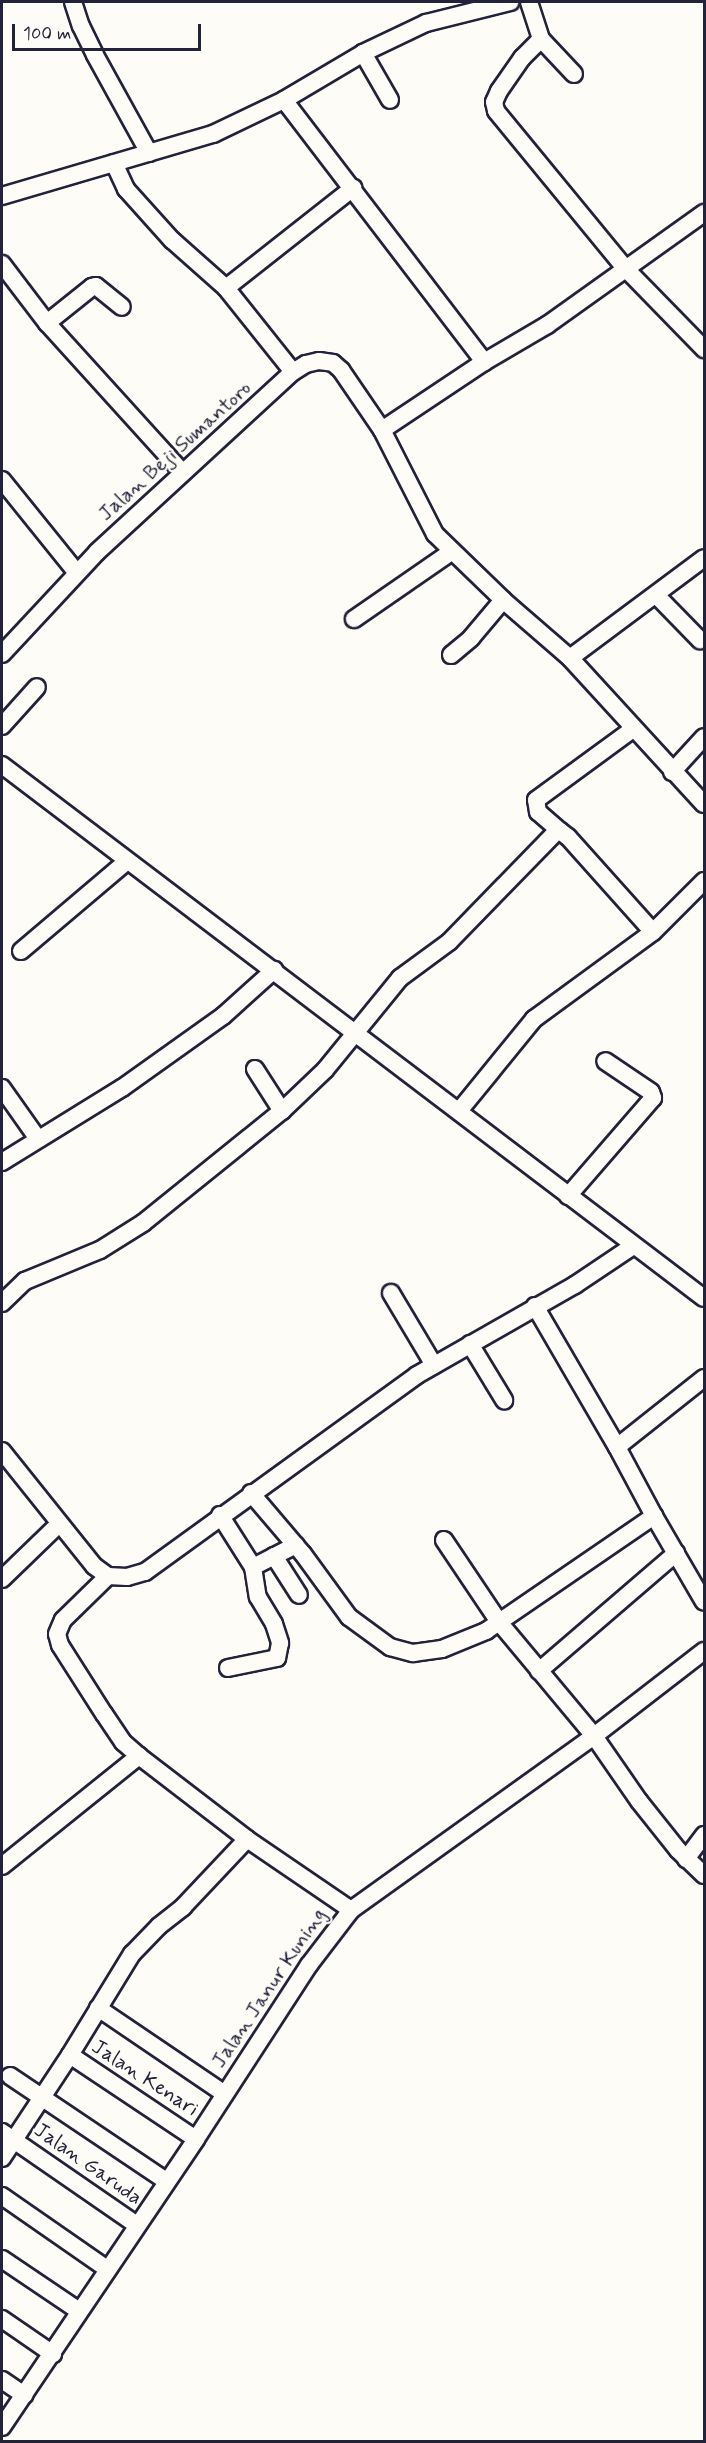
<!DOCTYPE html>
<style>
body{margin:0}
#map{position:relative;width:706px;height:2443px;overflow:hidden;background:#fdfcf7;font-family:Mynerve,sans-serif}
div>[style]{position:absolute}
.roads{filter:drop-shadow(2px 0 #22223b) drop-shadow(-2px 0 #22223b) drop-shadow(0 2px #22223b) drop-shadow(0 -2px #22223b)}
.minor>*{height:16px;margin:-8px;padding:0 8px;transform-origin:8px;border-radius:8px;background:#fdfcf7}
span{translate:-50% -50%;white-space:nowrap;text-align:center;line-height:1.15;-webkit-text-stroke:4.5px #fdfcf7;paint-order:stroke}
.street-label{font-size:21px;color:#22223b}
.frame{position:absolute;inset:0;border:3px solid #22223b;pointer-events:none}
.scale{position:absolute;left:12px;top:24px;width:189px;height:27px;box-sizing:border-box;border:3px solid #22223b;border-top:0;padding-left:8px;font-size:18px;line-height:21px;white-space:nowrap;color:#22223b;-webkit-text-stroke:4px #fdfcf7;paint-order:stroke}
</style>
<div id="map">
<div class="roads">
<div class="minor">
<i style="left:73px;top:2px;width:25px;rotate:72deg"></i>
<i style="left:81px;top:26px;width:32px;rotate:64deg"></i>
<i style="left:95px;top:55px;width:112px;rotate:61.1deg"></i>
<i style="left:529px;top:2px;width:39px;rotate:72deg"></i>
<i style="left:541px;top:39px;width:48px;rotate:46.7deg"></i>
<i style="left:541px;top:39px;width:27px;rotate:135deg"></i>
<i style="left:522px;top:58px;width:40px;rotate:124.9deg"></i>
<i style="left:499px;top:91px;width:12px;rotate:114deg"></i>
<i style="left:494px;top:102px;width:9px;rotate:77deg"></i>
<i style="left:496px;top:111px;width:205px;rotate:50.6deg"></i>
<i style="left:626px;top:269px;width:112px;rotate:45.7deg"></i>
<i style="left:363px;top:53px;width:54px;rotate:60.1deg"></i>
<i style="left:284px;top:100px;width:330px;rotate:52.6deg"></i>
<i style="left:114px;top:163px;width:29px;rotate:65deg"></i>
<i style="left:126px;top:189px;width:69px;rotate:48deg"></i>
<i style="left:172px;top:240px;width:72px;rotate:41.6deg"></i>
<i style="left:226px;top:288px;width:162px;rotate:-38.2deg"></i>
<i style="left:2px;top:196px;width:220px;rotate:-16.4deg"></i>
<i style="left:213px;top:134px;width:79px;rotate:-25.6deg"></i>
<i style="left:284px;top:100px;width:92px;rotate:-30.7deg"></i>
<i style="left:363px;top:53px;width:70px;rotate:-25.5deg"></i>
<i style="left:426px;top:23px;width:87px;rotate:-14deg"></i>
<i style="left:2px;top:264px;width:74px;rotate:52.7deg"></i>
<i style="left:47px;top:323px;width:202px;rotate:47.8deg"></i>
<i style="left:226px;top:288px;width:107px;rotate:51.4deg"></i>
<i style="left:47px;top:323px;width:58px;rotate:-38.7deg"></i>
<i style="left:92px;top:287px;width:4px;rotate:-14deg"></i>
<i style="left:96px;top:286px;width:33px;rotate:39deg"></i>
<i style="left:382px;top:430px;width:123px;rotate:-33.7deg"></i>
<i style="left:484px;top:362px;width:73px;rotate:-30.4deg"></i>
<i style="left:547px;top:325px;width:193px;rotate:-35.5deg"></i>
<i style="left:2px;top:480px;width:119px;rotate:51.1deg"></i>
<i style="left:657px;top:596px;width:62px;rotate:45.7deg"></i>
<i style="left:354px;top:619px;width:118px;rotate:-34.6deg"></i>
<i style="left:2px;top:654px;width:139px;rotate:-47deg"></i>
<i style="left:97px;top:552px;width:266px;rotate:-42.6deg"></i>
<i style="left:293px;top:372px;width:15px;rotate:-32deg"></i>
<i style="left:306px;top:364px;width:13px;rotate:-13deg"></i>
<i style="left:319px;top:361px;width:14px;rotate:8deg"></i>
<i style="left:333px;top:363px;width:11px;rotate:41deg"></i>
<i style="left:341px;top:370px;width:73px;rotate:55.7deg"></i>
<i style="left:382px;top:430px;width:117px;rotate:63deg"></i>
<i style="left:435px;top:534px;width:95px;rotate:44.1deg"></i>
<i style="left:503px;top:600px;width:89px;rotate:40.9deg"></i>
<i style="left:570px;top:658px;width:198px;rotate:47.5deg"></i>
<i style="left:451px;top:655px;width:26px;rotate:-40deg"></i>
<i style="left:471px;top:638px;width:50px;rotate:-49.9deg"></i>
<i style="left:570px;top:658px;width:167px;rotate:-36.7deg"></i>
<i style="left:2px;top:726px;width:52px;rotate:-48.1deg"></i>
<i style="left:2px;top:765px;width:881px;rotate:37.21deg"></i>
<i style="left:672px;top:772px;width:47px;rotate:-47.6deg"></i>
<i style="left:560px;top:831px;width:29px;rotate:-139deg"></i>
<i style="left:538px;top:812px;width:12px;rotate:-99deg"></i>
<i style="left:536px;top:800px;width:120px;rotate:-36.2deg"></i>
<i style="left:21px;top:951px;width:139px;rotate:-40.3deg"></i>
<i style="left:255px;top:1069px;width:50px;rotate:57.3deg"></i>
<i style="left:2px;top:1088px;width:62px;rotate:54.8deg"></i>
<i style="left:459px;top:1111px;width:119px;rotate:-50.8deg"></i>
<i style="left:534px;top:1019px;width:147px;rotate:-36.2deg"></i>
<i style="left:653px;top:932px;width:72px;rotate:-45deg"></i>
<i style="left:2px;top:1162px;width:141px;rotate:-31.7deg"></i>
<i style="left:122px;top:1088px;width:124px;rotate:-35.5deg"></i>
<i style="left:223px;top:1016px;width:69px;rotate:-42deg"></i>
<i style="left:568px;top:1196px;width:130px;rotate:-49.1deg"></i>
<i style="left:653px;top:1098px;width:6px;rotate:-108deg"></i>
<i style="left:651px;top:1092px;width:55px;rotate:-146deg"></i>
<i style="left:391px;top:1293px;width:84px;rotate:59.2deg"></i>
<i style="left:2px;top:1303px;width:32px;rotate:-44deg"></i>
<i style="left:25px;top:1281px;width:81px;rotate:-22.5deg"></i>
<i style="left:100px;top:1250px;width:51px;rotate:-32.1deg"></i>
<i style="left:143px;top:1223px;width:179px;rotate:-38.9deg"></i>
<i style="left:282px;top:1111px;width:59px;rotate:-43.6deg"></i>
<i style="left:325px;top:1070px;width:119px;rotate:-50.8deg"></i>
<i style="left:400px;top:978px;width:61px;rotate:-36.3deg"></i>
<i style="left:449px;top:942px;width:153px;rotate:-45.8deg"></i>
<i style="left:556px;top:832px;width:4px;rotate:-14deg"></i>
<i style="left:560px;top:831px;width:10px;rotate:37deg"></i>
<i style="left:568px;top:837px;width:127px;rotate:48.2deg"></i>
<i style="left:535px;top:1306px;width:163px;rotate:59.8deg"></i>
<i style="left:617px;top:1447px;width:111px;rotate:-38.4deg"></i>
<i style="left:470px;top:1344px;width:66px;rotate:58.7deg"></i>
<i style="left:2px;top:1451px;width:147px;rotate:51.3deg"></i>
<i style="left:94px;top:1566px;width:17px;rotate:36deg"></i>
<i style="left:108px;top:1576px;width:19px;rotate:3deg"></i>
<i style="left:127px;top:1577px;width:19px;rotate:-16deg"></i>
<i style="left:145px;top:1572px;width:336px;rotate:-35.9deg"></i>
<i style="left:417px;top:1375px;width:182px;rotate:-29.7deg"></i>
<i style="left:575px;top:1285px;width:70px;rotate:-33.9deg"></i>
<i style="left:251px;top:1493px;width:80px;rotate:49.6deg"></i>
<i style="left:303px;top:1554px;width:78px;rotate:53.9deg"></i>
<i style="left:349px;top:1617px;width:51px;rotate:36.2deg"></i>
<i style="left:390px;top:1647px;width:24px;rotate:15deg"></i>
<i style="left:413px;top:1653px;width:29px;rotate:-8deg"></i>
<i style="left:442px;top:1649px;width:48px;rotate:-22.2deg"></i>
<i style="left:486px;top:1631px;width:204px;rotate:-34.4deg"></i>
<i style="left:654px;top:1516px;width:78px;rotate:-118.2deg"></i>
<i style="left:220px;top:1515px;width:62px;rotate:57.6deg"></i>
<i style="left:253px;top:1567px;width:30px;rotate:81deg"></i>
<i style="left:258px;top:1597px;width:31px;rotate:59deg"></i>
<i style="left:274px;top:1624px;width:20px;rotate:72deg"></i>
<i style="left:280px;top:1643px;width:15px;rotate:101deg"></i>
<i style="left:277px;top:1658px;width:50px;rotate:168.5deg"></i>
<i style="left:654px;top:1516px;width:99px;rotate:59.8deg"></i>
<i style="left:444px;top:1540px;width:99px;rotate:56.1deg"></i>
<i style="left:499px;top:1622px;width:148px;rotate:50.2deg"></i>
<i style="left:594px;top:1736px;width:79px;rotate:55.3deg"></i>
<i style="left:639px;top:1801px;width:63px;rotate:51.5deg"></i>
<i style="left:678px;top:1850px;width:36px;rotate:44deg"></i>
<i style="left:274px;top:1556px;width:46px;rotate:57.3deg"></i>
<i style="left:253px;top:1567px;width:48px;rotate:-27.1deg"></i>
<i style="left:2px;top:1579px;width:78px;rotate:-44deg"></i>
<i style="left:539px;top:1671px;width:181px;rotate:-40.7deg"></i>
<i style="left:139px;top:1756px;width:136px;rotate:37.5deg"></i>
<i style="left:247px;top:1839px;width:126px;rotate:34.3deg"></i>
<i style="left:686px;top:1859px;width:30px;rotate:-53deg"></i>
<i style="left:2px;top:1866px;width:176px;rotate:-38.8deg"></i>
<i style="left:139px;top:1756px;width:21px;rotate:-139deg"></i>
<i style="left:123px;top:1742px;width:34px;rotate:-124deg"></i>
<i style="left:104px;top:1714px;width:82px;rotate:-122.5deg"></i>
<i style="left:60px;top:1645px;width:11px;rotate:-105deg"></i>
<i style="left:57px;top:1634px;width:15px;rotate:-67deg"></i>
<i style="left:63px;top:1620px;width:63px;rotate:-44.4deg"></i>
<i style="left:98px;top:2008px;width:153px;rotate:34.1deg"></i>
<i style="left:70px;top:2055px;width:151px;rotate:33.7deg"></i>
<i style="left:10px;top:2076px;width:188px;rotate:33.9deg"></i>
<i style="left:2px;top:2132px;width:164px;rotate:34.6deg"></i>
<i style="left:2px;top:2158px;width:123px;rotate:-56.6deg"></i>
<i style="left:70px;top:2055px;width:119px;rotate:-58.5deg"></i>
<i style="left:132px;top:1954px;width:39px;rotate:-46deg"></i>
<i style="left:159px;top:1926px;width:31px;rotate:-38deg"></i>
<i style="left:183px;top:1907px;width:93px;rotate:-46.7deg"></i>
<i style="left:2px;top:2196px;width:128px;rotate:34.8deg"></i>
<i style="left:2px;top:2259px;width:93px;rotate:34deg"></i>
<i style="left:2px;top:2319px;width:62px;rotate:34.5deg"></i>
<i style="left:2px;top:2380px;width:27px;rotate:34deg"></i>
<i style="left:2px;top:2427px;width:347px;rotate:-56deg"></i>
<i style="left:196px;top:2139px;width:207px;rotate:-57deg"></i>
<i style="left:309px;top:1965px;width:69px;rotate:-52.6deg"></i>
<i style="left:351px;top:1910px;width:299px;rotate:-35.6deg"></i>
<i style="left:594px;top:1736px;width:139px;rotate:-37.7deg"></i>
</div>
</div>
<div class="street-label">
<span style="left:175px;top:451px;rotate:-42deg">Jalan Beji Sumantoro</span>
<span style="left:269px;top:1988px;rotate:-56deg">Jalan Janur Kuning</span>
<span style="left:145px;top:2078px;rotate:33deg">Jalan Kenari</span>
<span style="left:88px;top:2164px;rotate:35deg">Jalan Garuda</span>
</div>
<div class="frame"></div>
<div class="scale">100 m</div>
</div>
